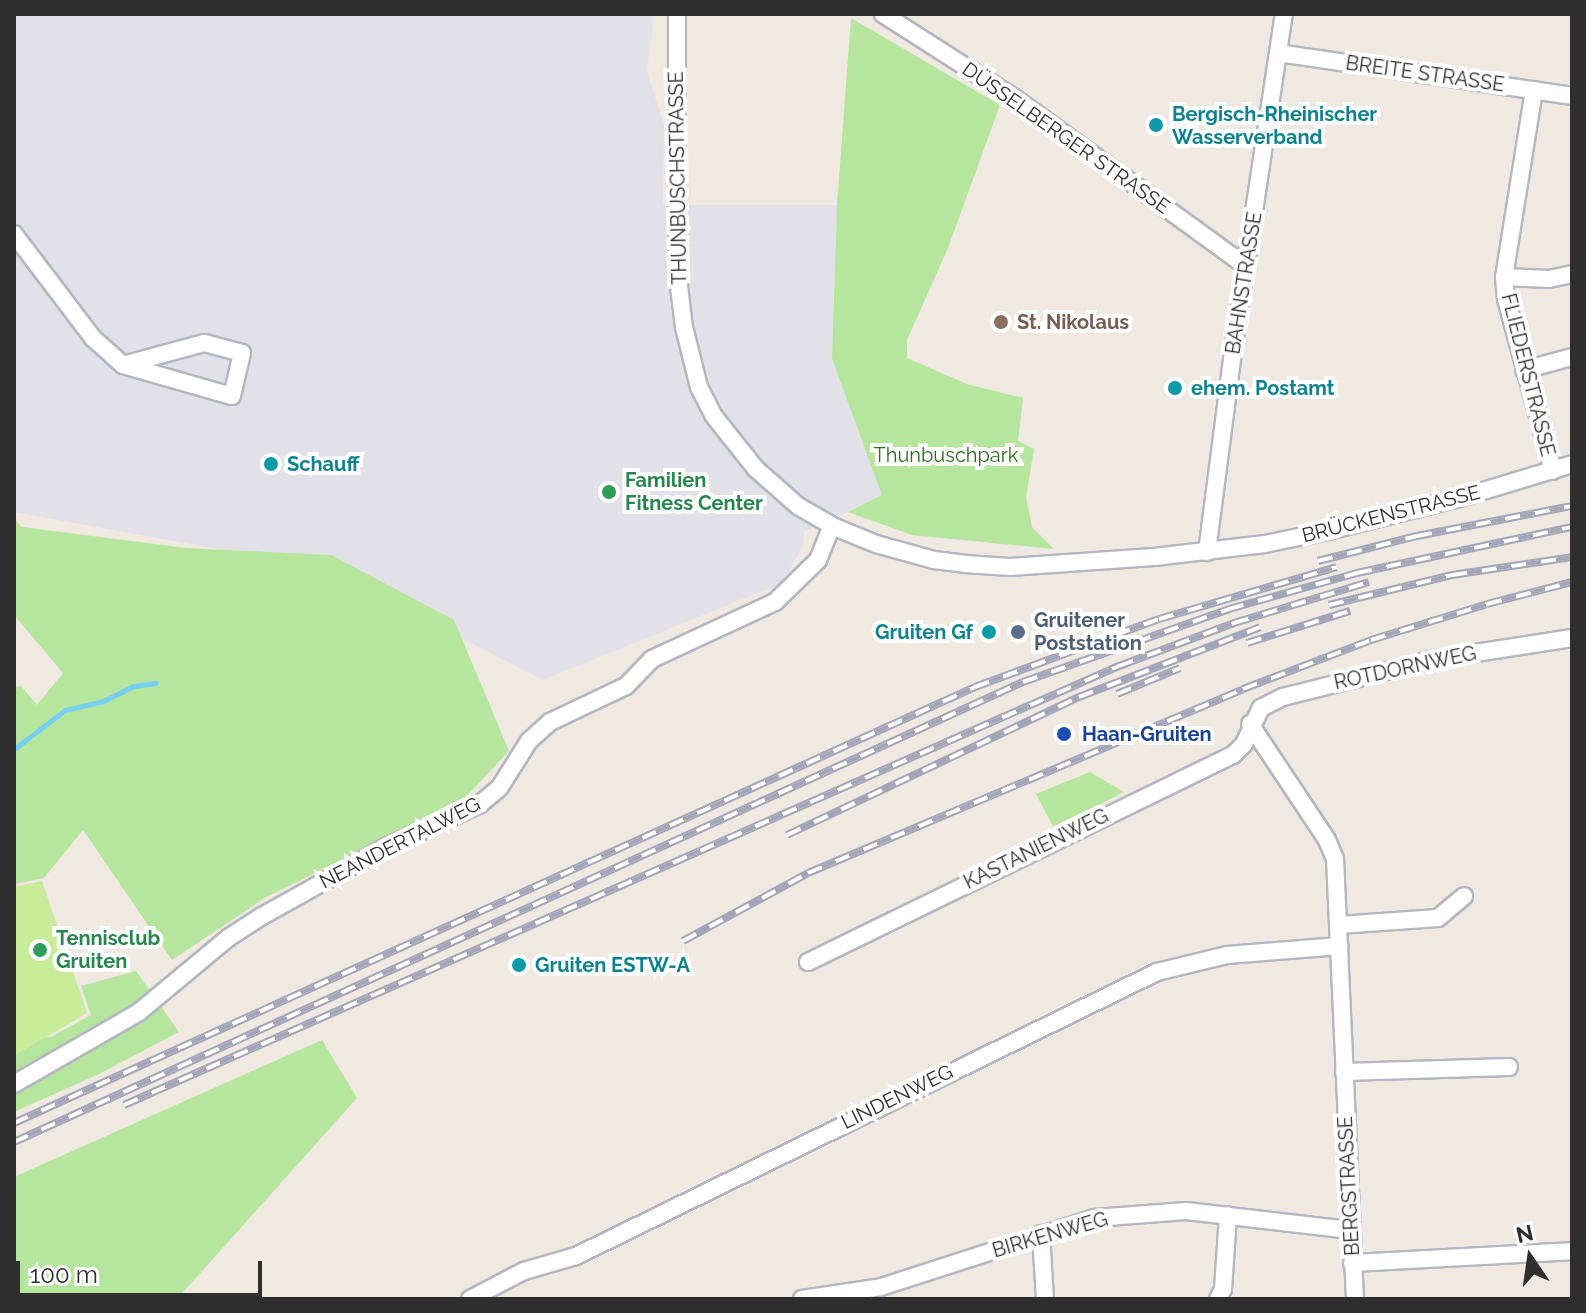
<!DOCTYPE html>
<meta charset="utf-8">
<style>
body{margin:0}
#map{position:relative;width:1586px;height:1313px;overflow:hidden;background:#efe9e1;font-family:Raleway,sans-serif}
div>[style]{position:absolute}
.industrial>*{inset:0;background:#e3e1e8}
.green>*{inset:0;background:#b6e59e}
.pitch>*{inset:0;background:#c9ec9a}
.stream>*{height:5px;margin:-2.5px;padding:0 2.5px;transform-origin:2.5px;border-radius:2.5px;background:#75cff0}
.roads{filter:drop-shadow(2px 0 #b4b7c1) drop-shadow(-2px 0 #b4b7c1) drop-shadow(0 2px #b4b7c1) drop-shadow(0 -2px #b4b7c1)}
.minor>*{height:16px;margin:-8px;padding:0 8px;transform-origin:8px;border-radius:8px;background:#fff}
.rail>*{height:8px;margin-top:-4px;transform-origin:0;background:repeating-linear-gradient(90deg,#fff 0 15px,#a3a6b8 0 30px);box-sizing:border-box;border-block:2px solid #a3a6b8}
.dots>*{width:22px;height:22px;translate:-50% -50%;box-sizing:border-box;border:4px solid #fff;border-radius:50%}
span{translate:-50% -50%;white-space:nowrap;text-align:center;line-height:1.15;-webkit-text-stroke:8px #fff;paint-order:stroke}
.street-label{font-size:20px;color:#2e2e2e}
.culture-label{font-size:20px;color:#0d838f;font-weight:700}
.left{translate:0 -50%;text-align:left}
.right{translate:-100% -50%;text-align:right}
.education-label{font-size:20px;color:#785e54;font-weight:700}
.park-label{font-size:20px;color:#2c6e1b}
.leisure-label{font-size:20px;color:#27864d;font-weight:700}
.service-label{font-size:20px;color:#4e5e75;font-weight:700}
.transit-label{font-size:20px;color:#164399;font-weight:700}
.frame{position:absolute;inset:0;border:16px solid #2e2e2e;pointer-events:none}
.north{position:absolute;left:1490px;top:1217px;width:80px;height:80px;-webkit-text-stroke:6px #fff;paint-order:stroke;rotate:347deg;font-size:22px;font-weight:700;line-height:32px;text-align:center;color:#2e2e2e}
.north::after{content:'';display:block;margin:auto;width:28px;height:36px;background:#2e2e2e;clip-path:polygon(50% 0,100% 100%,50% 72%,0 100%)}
.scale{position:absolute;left:16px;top:1261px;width:246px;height:36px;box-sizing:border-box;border:4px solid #2e2e2e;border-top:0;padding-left:10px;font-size:24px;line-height:28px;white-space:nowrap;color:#2e2e2e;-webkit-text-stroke:6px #fff;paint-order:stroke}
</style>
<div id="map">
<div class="industrial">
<i style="clip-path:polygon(14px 14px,654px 14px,647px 71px,664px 125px,663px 205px,837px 205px,832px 359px,883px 495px,804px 532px,803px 546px,782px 583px,543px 680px,327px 569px,14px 512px)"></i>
</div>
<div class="green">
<i style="clip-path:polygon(851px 18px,1000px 105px,948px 248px,907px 340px,907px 358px,967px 384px,1023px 398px,1018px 441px,1034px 449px,1026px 497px,1032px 527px,1054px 549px,912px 535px,848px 512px,882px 495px,832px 359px,837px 205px)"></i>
<i style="clip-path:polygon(14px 518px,22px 527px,186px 548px,331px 555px,454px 620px,509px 751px,462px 801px,266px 897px,172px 960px,83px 830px,44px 878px,14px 884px,14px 687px,21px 686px,37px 705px,63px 673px,14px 615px)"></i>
<i style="clip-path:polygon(1090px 772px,1124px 792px,1054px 828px,1036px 794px)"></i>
<i style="clip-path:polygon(136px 971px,179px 1032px,99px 1074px,14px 1112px,14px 1037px,51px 1037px,91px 1015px,81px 986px)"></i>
<i style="clip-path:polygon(322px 1040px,357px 1098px,177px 1299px,14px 1299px,14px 1177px)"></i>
</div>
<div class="pitch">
<i style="clip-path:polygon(42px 881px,87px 1013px,14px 1056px,14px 887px)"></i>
</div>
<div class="stream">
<i style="left:14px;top:749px;width:64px;rotate:-37.4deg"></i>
<i style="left:65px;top:710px;width:37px;rotate:-13deg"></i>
<i style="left:101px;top:702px;width:37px;rotate:-26deg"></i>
<i style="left:134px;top:686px;width:22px;rotate:-8deg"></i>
</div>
<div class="roads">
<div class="minor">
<i style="left:677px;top:14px;width:256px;rotate:90deg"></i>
<i style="left:677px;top:270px;width:57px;rotate:83deg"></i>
<i style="left:684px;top:327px;width:62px;rotate:76deg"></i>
<i style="left:699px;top:387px;width:31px;rotate:63deg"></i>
<i style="left:713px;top:415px;width:69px;rotate:51.5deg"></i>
<i style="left:756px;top:469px;width:56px;rotate:41.4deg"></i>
<i style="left:798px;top:506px;width:39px;rotate:30deg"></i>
<i style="left:832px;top:526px;width:48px;rotate:22.2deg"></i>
<i style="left:876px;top:544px;width:60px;rotate:15.4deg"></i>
<i style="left:934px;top:560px;width:31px;rotate:7deg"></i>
<i style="left:965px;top:564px;width:45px;rotate:3.8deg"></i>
<i style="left:1010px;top:567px;width:144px;rotate:-4deg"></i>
<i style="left:1154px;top:557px;width:112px;rotate:-6.7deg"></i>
<i style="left:1265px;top:544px;width:68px;rotate:-11.8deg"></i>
<i style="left:1332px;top:530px;width:135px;rotate:-14.1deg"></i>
<i style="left:1463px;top:497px;width:114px;rotate:-16.8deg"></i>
<i style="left:883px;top:14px;width:154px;rotate:32.6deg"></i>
<i style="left:1013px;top:97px;width:289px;rotate:36deg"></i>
<i style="left:1278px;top:53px;width:297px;rotate:8.3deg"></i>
<i style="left:1534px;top:90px;width:189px;rotate:99.1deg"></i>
<i style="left:1504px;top:277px;width:22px;rotate:85deg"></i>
<i style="left:1506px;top:299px;width:178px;rotate:74.7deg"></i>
<i style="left:14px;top:234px;width:131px;rotate:52.8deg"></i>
<i style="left:93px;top:338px;width:40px;rotate:42deg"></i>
<i style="left:123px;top:365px;width:113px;rotate:15.9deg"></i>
<i style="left:232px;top:396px;width:44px;rotate:-76.9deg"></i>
<i style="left:242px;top:353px;width:39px;rotate:-165deg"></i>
<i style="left:204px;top:343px;width:84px;rotate:164.8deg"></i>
<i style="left:1504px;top:277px;width:45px;rotate:2.5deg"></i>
<i style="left:1549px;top:279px;width:24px;rotate:-12deg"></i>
<i style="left:1524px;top:370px;width:50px;rotate:-15.2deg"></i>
<i style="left:1207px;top:552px;width:217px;rotate:-82.6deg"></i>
<i style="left:1235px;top:337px;width:327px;rotate:-81.4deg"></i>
<i style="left:1250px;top:724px;width:139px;rotate:56.4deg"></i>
<i style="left:1327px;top:840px;width:21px;rotate:67deg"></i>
<i style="left:1335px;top:859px;width:440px;rotate:87.4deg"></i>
<i style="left:1339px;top:925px;width:99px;rotate:-4deg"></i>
<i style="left:1438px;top:918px;width:34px;rotate:-40deg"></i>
<i style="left:808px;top:962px;width:474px;rotate:-26deg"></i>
<i style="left:1234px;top:754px;width:14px;rotate:-45deg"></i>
<i style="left:1244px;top:744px;width:40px;rotate:-65deg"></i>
<i style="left:1261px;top:708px;width:25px;rotate:-27deg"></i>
<i style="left:1283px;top:697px;width:152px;rotate:-14.1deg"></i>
<i style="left:1430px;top:660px;width:144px;rotate:-8.8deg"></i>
<i style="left:1344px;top:1072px;width:165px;rotate:-1.7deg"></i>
<i style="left:14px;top:1084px;width:144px;rotate:-29.9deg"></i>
<i style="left:139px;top:1012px;width:116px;rotate:-39.7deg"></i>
<i style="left:228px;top:938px;width:40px;rotate:-32.9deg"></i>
<i style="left:262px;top:916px;width:144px;rotate:-29.1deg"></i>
<i style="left:388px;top:846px;width:101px;rotate:-24.5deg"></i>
<i style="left:480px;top:804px;width:26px;rotate:-40deg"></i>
<i style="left:500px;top:787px;width:54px;rotate:-57.8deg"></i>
<i style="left:529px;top:741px;width:28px;rotate:-42deg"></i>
<i style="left:550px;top:722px;width:84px;rotate:-25.3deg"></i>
<i style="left:626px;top:686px;width:37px;rotate:-46deg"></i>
<i style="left:652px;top:659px;width:136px;rotate:-24.9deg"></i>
<i style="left:775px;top:602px;width:60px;rotate:-44.3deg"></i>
<i style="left:818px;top:560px;width:37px;rotate:-68deg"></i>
<i style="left:1041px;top:1234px;width:65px;rotate:86.5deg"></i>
<i style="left:1352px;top:1263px;width:220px;rotate:-3.1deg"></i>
<i style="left:470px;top:1299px;width:61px;rotate:-27.4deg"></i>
<i style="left:524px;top:1271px;width:54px;rotate:-16.1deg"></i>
<i style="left:576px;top:1256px;width:647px;rotate:-26.05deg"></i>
<i style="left:1157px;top:972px;width:72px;rotate:-13.7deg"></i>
<i style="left:1227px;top:955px;width:113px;rotate:-4.6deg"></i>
<i style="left:802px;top:1299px;width:80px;rotate:-8.6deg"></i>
<i style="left:881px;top:1287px;width:225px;rotate:-17.9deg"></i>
<i style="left:1095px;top:1218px;width:91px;rotate:-4.4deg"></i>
<i style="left:1186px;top:1211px;width:166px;rotate:6.6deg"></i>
<i style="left:1218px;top:1299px;width:11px;rotate:-63deg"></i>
<i style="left:1223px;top:1289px;width:74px;rotate:-86.1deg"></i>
</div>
</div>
<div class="rail">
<i style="left:1318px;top:561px;width:102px;rotate:-14.2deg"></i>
<i style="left:1417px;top:536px;width:158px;rotate:-11deg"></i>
<i style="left:1329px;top:605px;width:127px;rotate:-13.7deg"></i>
<i style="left:1452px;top:575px;width:121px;rotate:-8.5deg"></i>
<i style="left:1247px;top:643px;width:108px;rotate:-17.3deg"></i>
<i style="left:1117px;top:694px;width:68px;rotate:-22.4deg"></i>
<i style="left:787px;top:835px;width:323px;rotate:-25.3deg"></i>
<i style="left:1079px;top:697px;width:194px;rotate:-21.1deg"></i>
<i style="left:683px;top:941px;width:142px;rotate:-28.5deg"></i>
<i style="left:808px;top:873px;width:472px;rotate:-22.9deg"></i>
<i style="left:1243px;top:689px;width:137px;rotate:-20.9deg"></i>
<i style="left:1371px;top:640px;width:121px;rotate:-17.2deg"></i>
<i style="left:1487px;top:604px;width:88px;rotate:-14.5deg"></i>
<i style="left:124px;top:1105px;width:1088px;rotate:-23.81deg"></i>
<i style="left:1119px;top:666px;width:123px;rotate:-20.5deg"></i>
<i style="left:1234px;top:623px;width:141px;rotate:-16.9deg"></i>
<i style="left:14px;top:1123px;width:1055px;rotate:-24.4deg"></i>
<i style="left:975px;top:687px;width:196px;rotate:-20.3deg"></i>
<i style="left:1159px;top:619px;width:185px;rotate:-16.3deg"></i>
<i style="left:14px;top:1142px;width:1109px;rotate:-24.51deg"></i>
<i style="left:1023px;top:682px;width:219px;rotate:-19.5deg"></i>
<i style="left:1229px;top:609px;width:133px;rotate:-15.7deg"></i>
<i style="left:1357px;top:573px;width:220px;rotate:-12.1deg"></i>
</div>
<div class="dots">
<i style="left:1156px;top:125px;background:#0f9aa8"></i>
<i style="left:1001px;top:322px;background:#8d6e63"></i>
<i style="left:1175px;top:388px;background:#0f9aa8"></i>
<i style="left:271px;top:464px;background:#0f9aa8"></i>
<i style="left:609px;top:492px;background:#2e9e5b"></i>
<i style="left:989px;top:632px;background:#0f9aa8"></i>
<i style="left:1018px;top:632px;background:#5c6f8a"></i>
<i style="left:1064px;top:734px;background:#1a4fb4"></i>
<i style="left:40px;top:950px;background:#2e9e5b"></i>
<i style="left:519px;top:965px;background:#0f9aa8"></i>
</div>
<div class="street-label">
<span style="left:1425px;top:74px;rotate:8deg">BREITE STRASSE</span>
<span style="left:1066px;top:138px;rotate:35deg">DÜSSELBERGER STRASSE</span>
<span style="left:678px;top:178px;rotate:-91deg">THUNBUSCHSTRASSE</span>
<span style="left:1244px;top:283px;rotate:-81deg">BAHNSTRASSE</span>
<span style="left:1528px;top:375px;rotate:76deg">FLIEDERSTRASSE</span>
<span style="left:1391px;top:514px;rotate:-14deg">BRÜCKENSTRASSE</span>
<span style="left:1405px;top:668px;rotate:-12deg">ROTDORNWEG</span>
<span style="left:400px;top:843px;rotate:-27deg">NEANDERTALWEG</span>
<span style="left:1036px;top:849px;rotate:-26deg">KASTANIENWEG</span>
<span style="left:897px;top:1097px;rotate:-26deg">LINDENWEG</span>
<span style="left:1349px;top:1186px;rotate:-93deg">BERGSTRASSE</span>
<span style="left:1050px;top:1235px;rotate:-16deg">BIRKENWEG</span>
</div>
<div class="culture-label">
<span class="left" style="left:1172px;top:126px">Bergisch-Rheinischer<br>Wasserverband</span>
<span class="left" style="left:1191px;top:388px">ehem. Postamt</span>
<span class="left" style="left:287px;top:464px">Schauff</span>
<span class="right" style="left:973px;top:632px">Gruiten Gf</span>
<span class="left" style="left:535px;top:965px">Gruiten ESTW-A</span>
</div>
<div class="education-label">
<span class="left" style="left:1017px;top:322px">St. Nikolaus</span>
</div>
<div class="park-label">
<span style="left:946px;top:455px">Thunbuschpark</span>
</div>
<div class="leisure-label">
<span class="left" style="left:625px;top:492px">Familien<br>Fitness Center</span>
<span class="left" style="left:56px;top:950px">Tennisclub<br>Gruiten</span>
</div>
<div class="service-label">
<span class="left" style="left:1034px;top:632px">Gruitener<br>Poststation</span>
</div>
<div class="transit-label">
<span class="left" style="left:1082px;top:734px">Haan-Gruiten</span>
</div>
<div class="frame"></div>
<div class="north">N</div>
<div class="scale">100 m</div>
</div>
